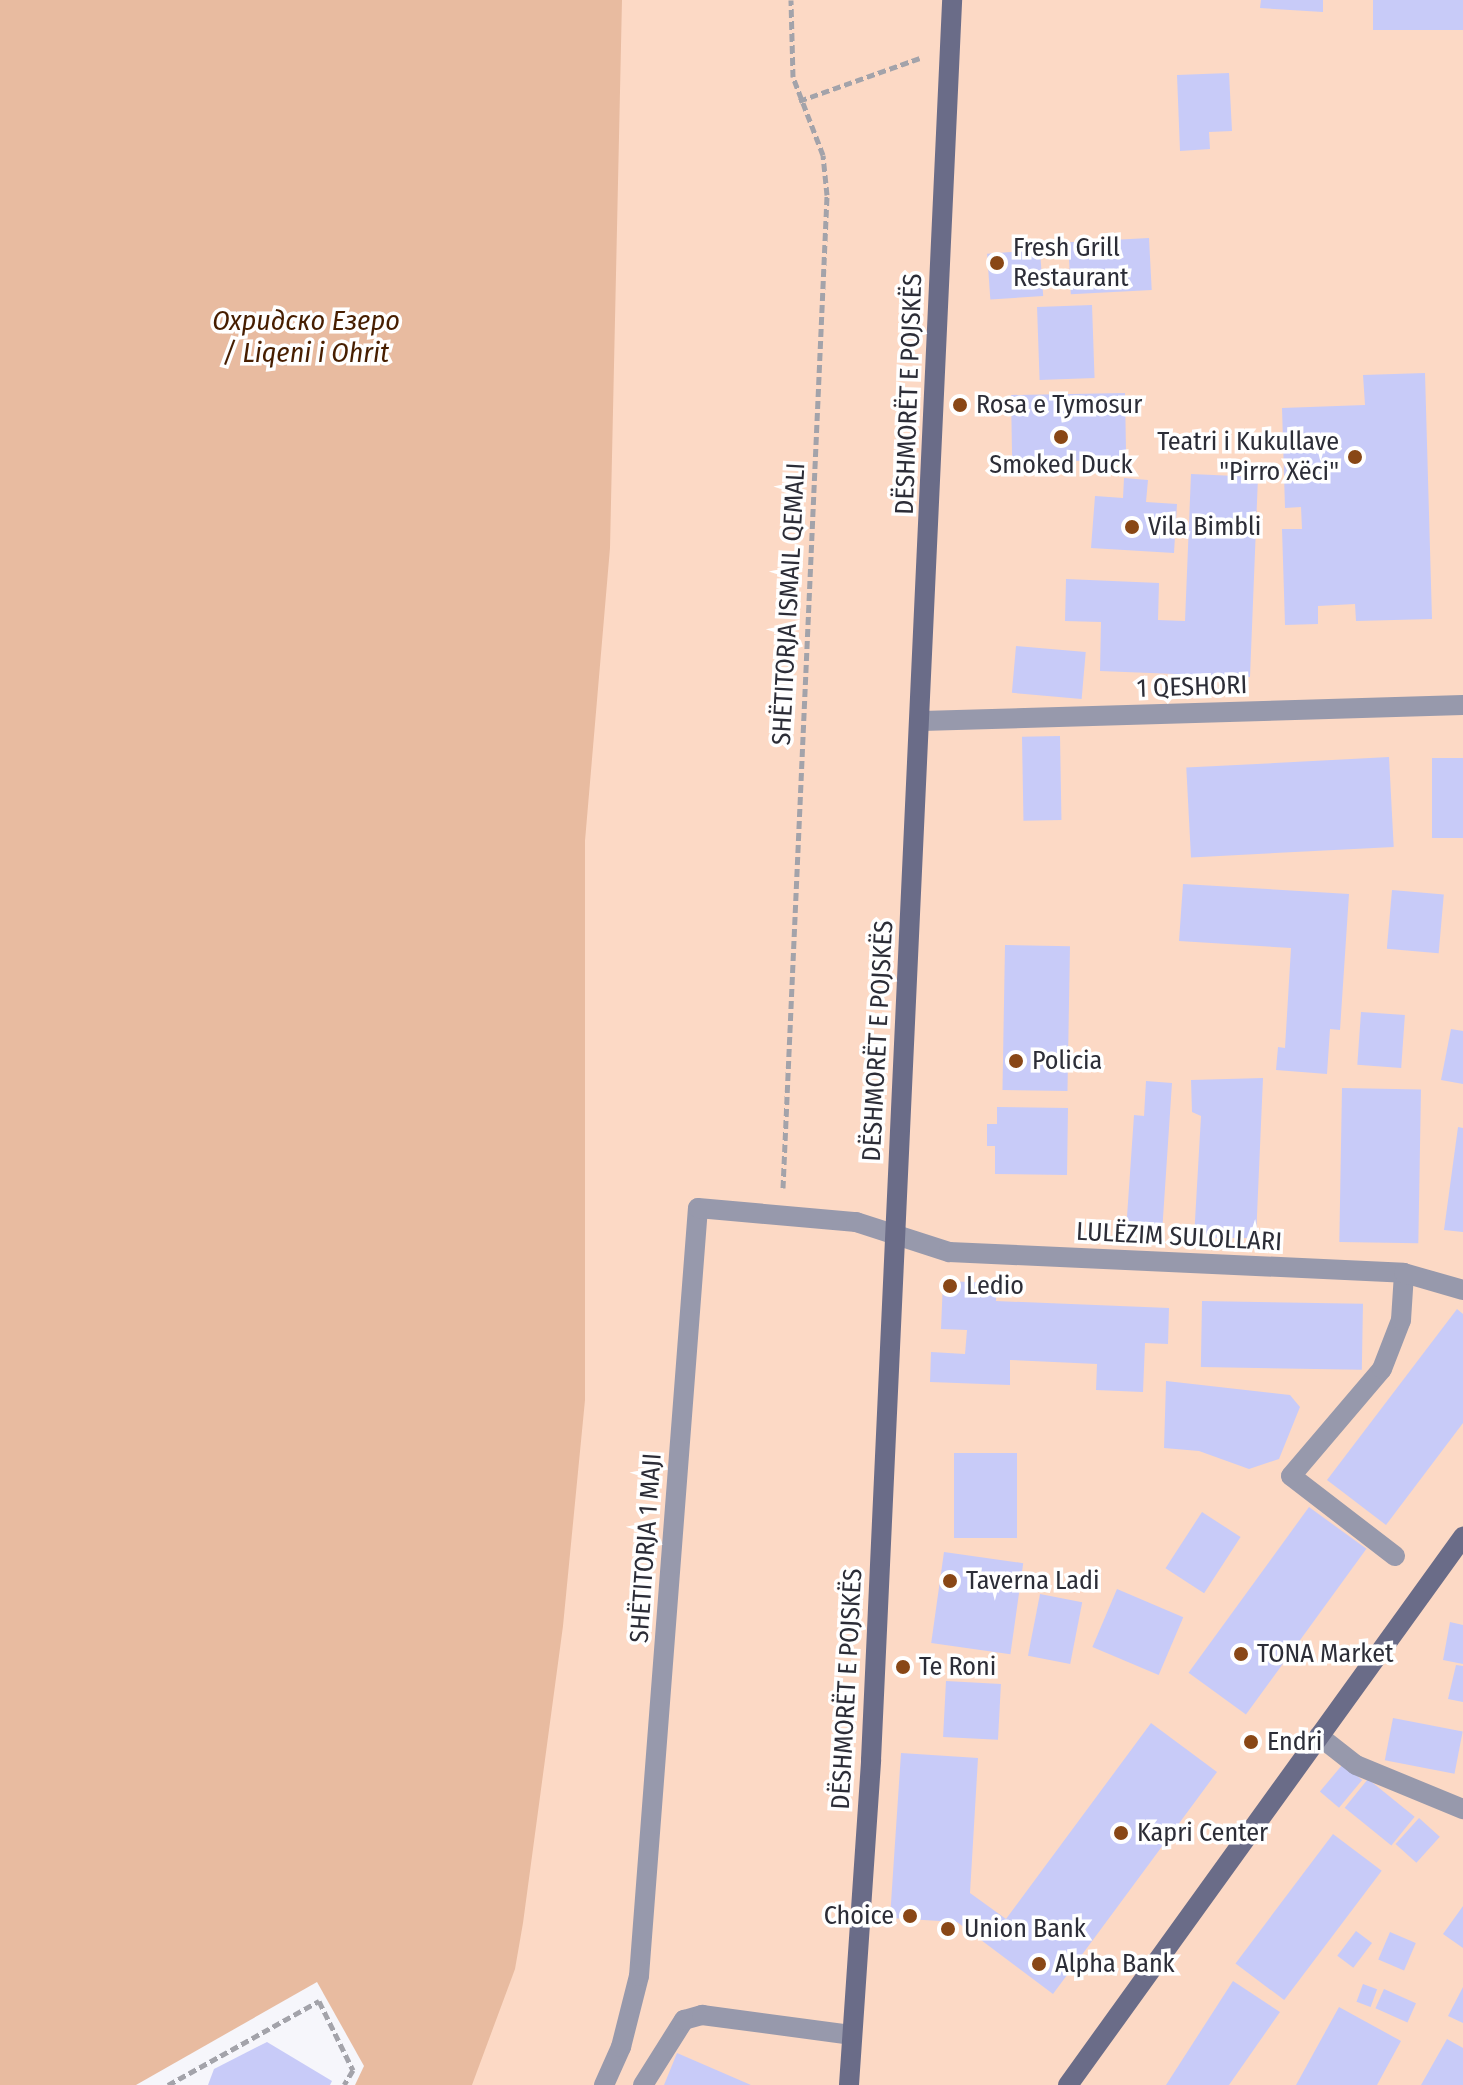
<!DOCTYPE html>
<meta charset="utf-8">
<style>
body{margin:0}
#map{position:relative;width:1463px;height:2085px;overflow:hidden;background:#f6f6fb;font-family:"Fira Sans Condensed",sans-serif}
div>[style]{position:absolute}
.green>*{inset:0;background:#fcd9c5;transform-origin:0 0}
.water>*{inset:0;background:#e8bba0}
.pier>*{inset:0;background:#f6f6fb}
.building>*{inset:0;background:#c8cbf8;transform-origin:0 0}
.path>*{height:5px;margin-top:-2.5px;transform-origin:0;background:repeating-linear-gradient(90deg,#a3a3aa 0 8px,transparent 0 12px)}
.street>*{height:20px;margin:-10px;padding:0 10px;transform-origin:10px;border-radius:10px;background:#9799ac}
.secondary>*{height:20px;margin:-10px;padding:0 10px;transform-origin:10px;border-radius:10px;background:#6a6c88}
.dots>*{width:22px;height:22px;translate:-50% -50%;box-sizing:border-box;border:4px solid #fff;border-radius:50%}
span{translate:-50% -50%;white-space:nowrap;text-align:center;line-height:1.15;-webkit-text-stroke:7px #fff;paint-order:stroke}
.poi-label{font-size:26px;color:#2c2d37}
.left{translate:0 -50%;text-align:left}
.right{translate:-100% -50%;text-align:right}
.street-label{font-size:26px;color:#2c2d37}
.water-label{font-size:28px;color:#471e00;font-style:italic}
</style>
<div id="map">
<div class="green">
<i style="left:0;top:0;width:1463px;height:2085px"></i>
</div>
<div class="water">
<i style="clip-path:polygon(0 0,622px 0,610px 548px,585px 841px,585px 1400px,563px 1626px,523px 1923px,515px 1969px,472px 2085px,0 2085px)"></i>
</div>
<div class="pier">
<i style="clip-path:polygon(317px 1982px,364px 2066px,355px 2085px,136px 2085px)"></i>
</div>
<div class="building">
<i style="clip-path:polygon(1261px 0,1323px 0,1323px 12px,1260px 8px)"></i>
<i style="left:1373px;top:0;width:90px;height:30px"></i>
<i style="clip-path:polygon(1229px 73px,1232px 131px,1209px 132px,1210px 149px,1180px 151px,1177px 75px)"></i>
<i style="left:1149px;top:238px;width:52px;height:81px;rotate:87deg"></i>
<i style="left:1040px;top:250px;width:46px;height:53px;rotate:86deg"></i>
<i style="left:1092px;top:305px;width:73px;height:55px;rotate:88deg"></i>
<i style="clip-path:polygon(1425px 373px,1432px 619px,1356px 621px,1355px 604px,1318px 606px,1318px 624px,1285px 625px,1282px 529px,1302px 529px,1301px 507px,1285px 508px,1282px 408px,1365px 405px,1363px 375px)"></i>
<i style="left:1125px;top:393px;width:67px;height:114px;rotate:89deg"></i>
<i style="clip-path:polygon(1191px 474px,1258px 477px,1250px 677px,1100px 671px,1101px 622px,1065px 621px,1066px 579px,1159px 583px,1158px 620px,1185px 621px)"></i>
<i style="clip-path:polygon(1124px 478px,1148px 480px,1146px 502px,1177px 504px,1174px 553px,1091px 548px,1095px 496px,1123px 498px)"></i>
<i style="left:1016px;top:646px;width:70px;height:47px;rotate:5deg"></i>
<i style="left:1060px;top:736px;width:84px;height:38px;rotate:89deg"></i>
<i style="left:1389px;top:757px;width:90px;height:203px;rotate:87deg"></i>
<i style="left:1463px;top:758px;width:80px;height:31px;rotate:90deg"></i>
<i style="clip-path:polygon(1183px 884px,1349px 894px,1340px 1030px,1330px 1029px,1327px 1074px,1276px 1070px,1278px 1047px,1285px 1048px,1291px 948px,1179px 941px)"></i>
<i style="left:1392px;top:890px;width:52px;height:59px;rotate:5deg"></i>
<i style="left:1005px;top:945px;width:65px;height:145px;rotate:1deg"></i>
<i style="left:1361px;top:1012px;width:44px;height:53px;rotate:4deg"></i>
<i style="clip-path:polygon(1451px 1029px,1463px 1031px,1463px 1084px,1441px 1080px)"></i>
<i style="clip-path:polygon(1263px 1078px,1256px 1238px,1194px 1238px,1201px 1116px,1192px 1112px,1191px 1080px)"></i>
<i style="clip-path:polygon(1146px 1081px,1172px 1083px,1162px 1233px,1126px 1231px,1134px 1115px,1144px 1116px)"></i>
<i style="left:1342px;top:1088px;width:79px;height:154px;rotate:1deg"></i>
<i style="clip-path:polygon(997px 1107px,1068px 1108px,1067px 1175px,995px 1174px,995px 1146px,987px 1146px,987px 1124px,997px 1124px)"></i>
<i style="clip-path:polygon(1458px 1127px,1463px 1128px,1463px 1232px,1444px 1230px)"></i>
<i style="clip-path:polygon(943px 1281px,997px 1283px,996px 1301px,1169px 1308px,1168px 1344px,1145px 1343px,1143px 1392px,1096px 1390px,1097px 1364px,1010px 1360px,1010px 1385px,930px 1382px,931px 1352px,965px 1354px,967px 1330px,941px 1329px)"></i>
<i style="left:1202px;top:1301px;width:161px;height:66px;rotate:1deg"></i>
<i style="clip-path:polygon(1457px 1309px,1463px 1314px,1463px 1423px,1386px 1525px,1327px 1480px)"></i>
<i style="clip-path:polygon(1166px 1381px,1290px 1395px,1300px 1407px,1279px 1459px,1249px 1469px,1199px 1451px,1164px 1448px)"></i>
<i style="left:954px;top:1453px;width:63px;height:85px"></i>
<i style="left:1309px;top:1507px;width:71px;height:205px;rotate:36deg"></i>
<i style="left:1202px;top:1512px;width:46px;height:67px;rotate:33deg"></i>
<i style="left:944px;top:1552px;width:80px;height:92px;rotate:8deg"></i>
<i style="left:1117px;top:1589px;width:72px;height:63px;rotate:23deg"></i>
<i style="left:1040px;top:1594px;width:43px;height:63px;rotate:11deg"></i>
<i style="clip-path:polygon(1450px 1622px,1463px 1625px,1463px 1664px,1443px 1660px)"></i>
<i style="clip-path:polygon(1456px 1665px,1463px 1666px,1463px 1702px,1448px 1699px)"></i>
<i style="left:946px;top:1681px;width:55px;height:56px;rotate:3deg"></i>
<i style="left:1393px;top:1718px;width:71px;height:43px;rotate:11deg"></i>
<i style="clip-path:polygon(1151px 1723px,1217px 1772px,1053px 1994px,957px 1922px,890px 1918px,901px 1753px,978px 1758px,970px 1893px,1006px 1919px)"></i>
<i style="left:1343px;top:1764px;width:25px;height:36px;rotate:40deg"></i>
<i style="left:1368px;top:1779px;width:60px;height:37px;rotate:39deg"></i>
<i style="left:1419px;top:1818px;width:28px;height:35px;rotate:42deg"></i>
<i style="left:1333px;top:1834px;width:61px;height:162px;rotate:37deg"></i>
<i style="clip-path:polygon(1463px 1906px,1463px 1948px,1443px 1934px)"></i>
<i style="left:1356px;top:1931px;width:20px;height:31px;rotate:37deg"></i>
<i style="left:1390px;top:1932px;width:28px;height:30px;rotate:23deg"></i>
<i style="clip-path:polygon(1233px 1981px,1280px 2012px,1229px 2085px,1166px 2085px)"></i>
<i style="left:1363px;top:1984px;width:15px;height:19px;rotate:20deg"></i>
<i style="clip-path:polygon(1463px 1987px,1463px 2023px,1448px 2016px)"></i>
<i style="left:1384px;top:1989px;width:35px;height:21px;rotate:24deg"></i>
<i style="clip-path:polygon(1339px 2007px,1401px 2041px,1377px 2085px,1296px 2085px)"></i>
<i style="clip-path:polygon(1447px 2039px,1463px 2048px,1463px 2085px,1421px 2085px)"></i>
<i style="clip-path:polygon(267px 2042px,332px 2081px,330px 2085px,208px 2085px,214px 2069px)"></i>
<i style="clip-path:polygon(677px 2053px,751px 2085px,664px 2085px)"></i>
</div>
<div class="path">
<i style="left:799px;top:101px;width:128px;rotate:-19.6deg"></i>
<i style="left:783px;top:1188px;width:994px;rotate:-87.46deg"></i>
<i style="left:827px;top:195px;width:40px;rotate:-95.7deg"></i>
<i style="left:823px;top:155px;width:84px;rotate:-111deg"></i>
<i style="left:793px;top:77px;width:77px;rotate:-91.5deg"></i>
<i style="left:168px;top:2085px;width:173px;rotate:-29.1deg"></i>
<i style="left:319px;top:2001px;width:77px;rotate:63.8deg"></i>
<i style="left:353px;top:2070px;width:17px;rotate:121deg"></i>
</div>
<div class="street">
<i style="left:922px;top:721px;width:541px;rotate:-1.69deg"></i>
<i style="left:1395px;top:1556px;width:131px;rotate:-142.4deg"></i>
<i style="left:1291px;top:1476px;width:140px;rotate:-49.6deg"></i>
<i style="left:1382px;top:1369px;width:53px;rotate:-68.8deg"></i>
<i style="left:1401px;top:1320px;width:47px;rotate:-86.3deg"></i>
<i style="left:1319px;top:1736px;width:47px;rotate:38.1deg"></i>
<i style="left:1356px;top:1765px;width:116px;rotate:22.4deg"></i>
<i style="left:604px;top:2085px;width:42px;rotate:-65.9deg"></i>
<i style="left:621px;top:2047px;width:73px;rotate:-75.8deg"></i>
<i style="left:639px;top:1976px;width:770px;rotate:-85.61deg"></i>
<i style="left:698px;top:1208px;width:159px;rotate:5.1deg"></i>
<i style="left:856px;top:1222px;width:98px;rotate:17.9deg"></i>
<i style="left:949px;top:1252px;width:455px;rotate:2.6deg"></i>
<i style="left:1404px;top:1273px;width:61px;rotate:16.1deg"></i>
<i style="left:643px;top:2085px;width:77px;rotate:-57.8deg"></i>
<i style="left:684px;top:2020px;width:19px;rotate:-16deg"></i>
<i style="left:702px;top:2015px;width:150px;rotate:7.6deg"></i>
</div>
<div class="secondary">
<i style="left:849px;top:2085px;width:326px;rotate:-86.1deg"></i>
<i style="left:871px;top:1760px;width:1762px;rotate:-87.36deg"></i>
<i style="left:1068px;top:2085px;width:676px;rotate:-54.22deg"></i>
</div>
<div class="dots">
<i style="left:997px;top:263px;background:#894716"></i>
<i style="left:960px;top:405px;background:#894716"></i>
<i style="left:1061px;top:437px;background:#894716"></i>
<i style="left:1355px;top:457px;background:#894716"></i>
<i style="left:1132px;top:527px;background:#894716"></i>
<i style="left:1016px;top:1061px;background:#894716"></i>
<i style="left:950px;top:1286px;background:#894716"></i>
<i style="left:950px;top:1581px;background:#894716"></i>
<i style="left:1241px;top:1654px;background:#894716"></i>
<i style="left:903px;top:1667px;background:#894716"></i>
<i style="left:1251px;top:1742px;background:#894716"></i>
<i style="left:1121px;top:1833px;background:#894716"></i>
<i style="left:910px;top:1916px;background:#894716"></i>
<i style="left:948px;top:1929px;background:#894716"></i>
<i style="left:1039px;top:1964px;background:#894716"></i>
</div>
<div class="poi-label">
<span class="left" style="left:1013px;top:263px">Fresh Grill<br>Restaurant</span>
<span class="left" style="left:976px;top:405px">Rosa e Tymosur</span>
<span class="right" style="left:1339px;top:457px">Teatri i Kukullave<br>"Pirro Xëci"</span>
<span style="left:1061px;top:465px">Smoked Duck</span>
<span class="left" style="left:1148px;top:527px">Vila Bimbli</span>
<span class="left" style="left:1032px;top:1061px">Policia</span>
<span class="left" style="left:966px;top:1286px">Ledio</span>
<span class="left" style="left:966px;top:1581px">Taverna Ladi</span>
<span class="left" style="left:1257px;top:1654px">TONA Market</span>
<span class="left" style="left:919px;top:1667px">Te Roni</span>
<span class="left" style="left:1267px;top:1742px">Endri</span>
<span class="left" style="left:1137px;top:1833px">Kapri Center</span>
<span class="right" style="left:894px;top:1916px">Choice</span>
<span class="left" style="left:964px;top:1929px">Union Bank</span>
<span class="left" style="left:1055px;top:1964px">Alpha Bank</span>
</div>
<div class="street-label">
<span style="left:909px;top:394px;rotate:-88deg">DËSHMORËT E POJSKËS</span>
<span style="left:789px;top:604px;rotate:-87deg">SHËTITORJA ISMAIL QEMALI</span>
<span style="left:1192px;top:687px;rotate:-2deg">1 QESHORI</span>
<span style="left:878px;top:1041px;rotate:-87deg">DËSHMORËT E POJSKËS</span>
<span style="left:1179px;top:1237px;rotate:3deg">LULËZIM SULOLLARI</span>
<span style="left:646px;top:1548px;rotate:-86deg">SHËTITORJA 1 MAJI</span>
<span style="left:847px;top:1689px;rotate:-87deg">DËSHMORËT E POJSKËS</span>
</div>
<div class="water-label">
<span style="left:306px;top:337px">Охридско Езеро<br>/ Liqeni i Ohrit</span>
</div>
</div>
